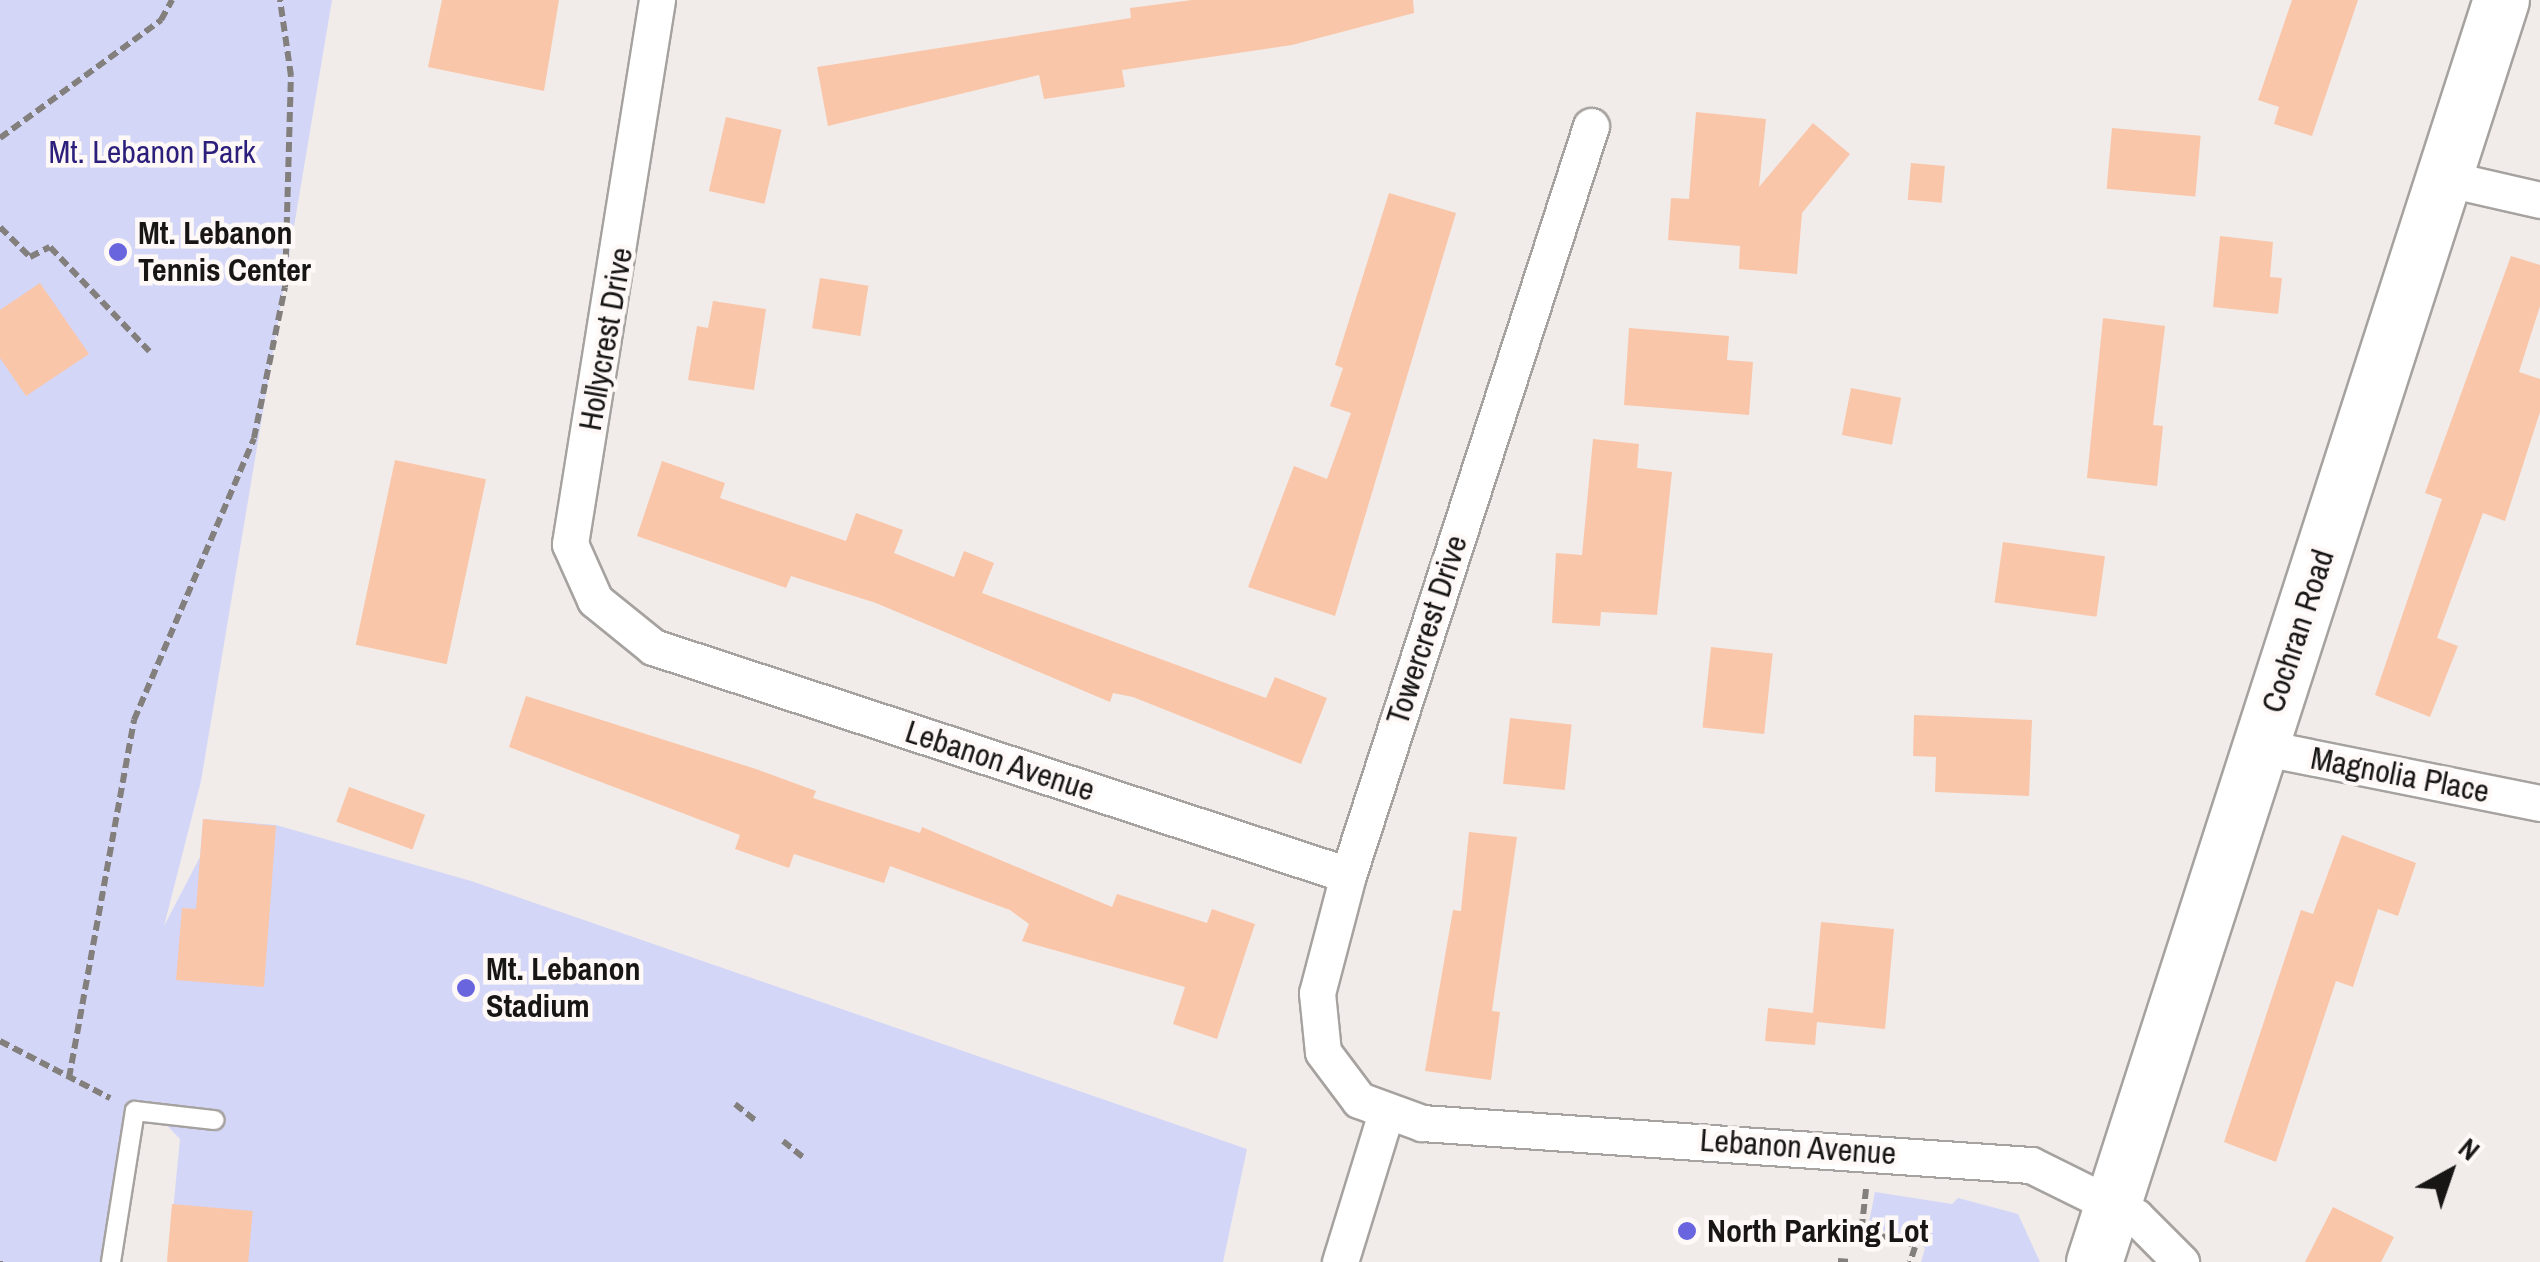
<!DOCTYPE html>
<style>
body{margin:0}
#map{position:relative;width:2540px;height:1262px;overflow:hidden;background:#f1ece9;font-family:"Archivo Narrow",sans-serif}
div>[style]{position:absolute}
.green>*{inset:0;background:#d3d6f7}
.building>*{inset:0;background:#fac6a9;transform-origin:0 0}
.path>*{height:6px;margin-top:-3px;transform-origin:0;background:repeating-linear-gradient(90deg,#827f7d 0 10px,transparent 0 15px)}
.roads{filter:drop-shadow(2px 0 #a6a29f) drop-shadow(-2px 0 #a6a29f) drop-shadow(0 2px #a6a29f) drop-shadow(0 -2px #a6a29f)}
.service>*{height:18px;margin:-9px;padding:0 9px;transform-origin:9px;border-radius:9px;background:#fff}
.minor>*{height:35px;margin:-17.5px;padding:0 17.5px;transform-origin:17.5px;border-radius:17.5px;background:#fff}
.primary>*{height:55px;margin:-27.5px;padding:0 27.5px;transform-origin:27.5px;border-radius:27.5px;background:#fff}
.dots>*{width:28px;height:28px;translate:-50% -50%;box-sizing:border-box;border:5px solid #fef9f6;border-radius:50%}
span{translate:-50% -50%;white-space:nowrap;text-align:center;line-height:1.15;-webkit-text-stroke:9px #fef9f6;paint-order:stroke}
.park-label{font-size:32px;color:#2c1f7c}
.poi-label{font-size:32px;color:#171615;font-weight:700}
.left{translate:0 -50%;text-align:left}
.street-label{font-size:32px;color:#171615}
.north{position:absolute;left:2400px;top:1122px;width:100px;height:100px;-webkit-text-stroke:8px #fef9f6;paint-order:stroke;rotate:40deg;font-size:28px;font-weight:700;line-height:40px;text-align:center;color:#171615}
.north::after{content:'';display:block;margin:auto;width:35px;height:45px;background:#171615;clip-path:polygon(50% 0,100% 100%,50% 72%,0 100%)}
</style>
<div id="map">
<div class="green">
<i style="clip-path:polygon(0 0,332px 0,201px 781px,164px 926px,200px 857px,203px 819px,276px 825px,471px 881px,1247px 1149px,1223px 1262px,168px 1262px,180px 1139px,147px 1105px,121px 1262px,0 1262px)"></i>
<i style="clip-path:polygon(1875px 1192px,1952px 1204px,1958px 1198px,2018px 1214px,2040px 1262px,1921px 1262px,1925px 1248px,1906px 1235px,1868px 1228px)"></i>
</div>
<div class="building">
<i style="clip-path:polygon(442px 0,559px 0,544px 91px,428px 67px)"></i>
<i style="clip-path:polygon(1192px 0,1413px 0,1414px 13px,1292px 45px,1122px 70px,1125px 87px,1044px 99px,1039px 75px,828px 126px,817px 67px,1131px 18px,1130px 8px)"></i>
<i style="clip-path:polygon(2292px 0,2358px 0,2312px 136px,2274px 124px,2279px 107px,2258px 100px)"></i>
<i style="clip-path:polygon(1696px 112px,1766px 119px,1759px 187px,1813px 123px,1850px 154px,1802px 213px,1797px 274px,1739px 269px,1740px 246px,1668px 240px,1671px 198px,1689px 199px)"></i>
<i style="left:726px;top:117px;width:57px;height:76px;rotate:13deg"></i>
<i style="left:2112px;top:128px;width:89px;height:61px;rotate:5deg"></i>
<i style="left:1911px;top:163px;width:34px;height:37px;rotate:5deg"></i>
<i style="clip-path:polygon(1389px 193px,1456px 213px,1335px 616px,1248px 587px,1294px 466px,1327px 479px,1351px 413px,1330px 406px,1343px 368px,1335px 365px)"></i>
<i style="clip-path:polygon(2220px 236px,2273px 242px,2270px 277px,2282px 278px,2278px 314px,2213px 307px)"></i>
<i style="clip-path:polygon(2511px 256px,2540px 265px,2540px 306px,2519px 372px,2540px 379px,2540px 412px,2505px 521px,2483px 513px,2437px 638px,2458px 646px,2430px 717px,2375px 695px,2442px 499px,2425px 493px)"></i>
<i style="left:820px;top:278px;width:49px;height:51px;rotate:9deg"></i>
<i style="clip-path:polygon(40px 283px,89px 354px,26px 396px,0 358px,0 310px)"></i>
<i style="clip-path:polygon(713px 301px,766px 309px,754px 390px,688px 380px,697px 326px,708px 328px)"></i>
<i style="clip-path:polygon(2103px 318px,2165px 326px,2153px 425px,2163px 426px,2157px 486px,2087px 478px)"></i>
<i style="clip-path:polygon(1629px 328px,1729px 336px,1727px 360px,1753px 362px,1749px 415px,1624px 405px)"></i>
<i style="left:1851px;top:388px;width:51px;height:48px;rotate:11deg"></i>
<i style="clip-path:polygon(1593px 439px,1639px 444px,1637px 468px,1672px 472px,1657px 615px,1601px 612px,1600px 626px,1552px 623px,1556px 553px,1582px 555px)"></i>
<i style="left:395px;top:460px;width:93px;height:189px;rotate:12deg"></i>
<i style="clip-path:polygon(662px 461px,725px 483px,720px 498px,846px 541px,856px 513px,903px 530px,894px 553px,954px 577px,964px 551px,994px 563px,982px 593px,1266px 698px,1275px 677px,1327px 698px,1301px 764px,1133px 697px,1113px 693px,1110px 702px,876px 603px,791px 576px,786px 588px,637px 536px)"></i>
<i style="left:2003px;top:542px;width:103px;height:61px;rotate:8deg"></i>
<i style="left:1711px;top:647px;width:62px;height:81px;rotate:6deg"></i>
<i style="clip-path:polygon(526px 696px,756px 769px,816px 791px,813px 798px,920px 833px,922px 827px,1112px 907px,1117px 894px,1207px 923px,1212px 909px,1255px 924px,1217px 1039px,1173px 1024px,1185px 987px,1022px 941px,1029px 924px,1010px 910px,890px 866px,884px 883px,794px 854px,789px 868px,735px 849px,740px 835px,509px 747px)"></i>
<i style="clip-path:polygon(1914px 715px,2032px 720px,2029px 796px,1935px 792px,1936px 757px,1913px 756px)"></i>
<i style="left:1510px;top:718px;width:62px;height:66px;rotate:6deg"></i>
<i style="left:349px;top:787px;width:81px;height:37px;rotate:20deg"></i>
<i style="clip-path:polygon(203px 819px,276px 826px,264px 987px,176px 980px,182px 908px,196px 909px)"></i>
<i style="clip-path:polygon(1469px 832px,1517px 837px,1492px 1011px,1500px 1012px,1491px 1080px,1425px 1071px,1453px 910px,1461px 911px)"></i>
<i style="clip-path:polygon(2342px 835px,2416px 863px,2398px 916px,2378px 909px,2353px 987px,2336px 981px,2276px 1162px,2224px 1142px,2301px 910px,2313px 914px)"></i>
<i style="clip-path:polygon(1821px 922px,1894px 929px,1885px 1029px,1817px 1022px,1815px 1045px,1765px 1041px,1768px 1008px,1813px 1013px)"></i>
<i style="left:172px;top:1204px;width:81px;height:58px;rotate:5deg"></i>
<i style="clip-path:polygon(2333px 1207px,2394px 1237px,2381px 1262px,2305px 1262px)"></i>
</div>
<div class="path">
<i style="left:0;top:138px;width:200px;rotate:-36.2deg"></i>
<i style="left:161px;top:20px;width:23px;rotate:-61deg"></i>
<i style="left:0;top:227px;width:42px;rotate:45deg"></i>
<i style="left:30px;top:257px;width:22px;rotate:-27deg"></i>
<i style="left:50px;top:247px;width:144px;rotate:46.4deg"></i>
<i style="left:0;top:1041px;width:124px;rotate:27.4deg"></i>
<i style="left:69px;top:1078px;width:364px;rotate:-79.7deg"></i>
<i style="left:134px;top:720px;width:306px;rotate:-66.9deg"></i>
<i style="left:254px;top:438px;width:154px;rotate:-78.4deg"></i>
<i style="left:285px;top:287px;width:211px;rotate:-88.4deg"></i>
<i style="left:291px;top:76px;width:77px;rotate:-98.2deg"></i>
<i style="left:735px;top:1104px;width:26px;rotate:39deg"></i>
<i style="left:783px;top:1141px;width:26px;rotate:39deg"></i>
<i style="left:1866px;top:1189px;width:45px;rotate:96.3deg"></i>
<i style="left:1861px;top:1234px;width:43px;rotate:6.6deg"></i>
<i style="left:1904px;top:1239px;width:14px;rotate:36deg"></i>
<i style="left:1915px;top:1247px;width:16px;rotate:108deg"></i>
<i style="left:0;top:1261px;width:1px;rotate:90deg"></i>
<i style="left:1838px;top:1261px;width:13px;rotate:4deg"></i>
</div>
<div class="roads">
<div class="service">
<i style="left:111px;top:1262px;width:153px;rotate:-81deg"></i>
<i style="left:135px;top:1111px;width:80px;rotate:6.5deg"></i>
</div>
<div class="minor">
<i style="left:657px;top:0;width:551px;rotate:99.09deg"></i>
<i style="left:570px;top:544px;width:61px;rotate:65.9deg"></i>
<i style="left:595px;top:600px;width:75px;rotate:39deg"></i>
<i style="left:653px;top:647px;width:731px;rotate:18.16deg"></i>
<i style="left:1591px;top:126px;width:787px;rotate:107.97deg"></i>
<i style="left:1348px;top:875px;width:122px;rotate:104.7deg"></i>
<i style="left:1317px;top:993px;width:59px;rotate:84.2deg"></i>
<i style="left:1323px;top:1052px;width:60px;rotate:53.1deg"></i>
<i style="left:1359px;top:1100px;width:67px;rotate:20.1deg"></i>
<i style="left:1422px;top:1123px;width:610px;rotate:3.95deg"></i>
<i style="left:2031px;top:1165px;width:117px;rotate:26.3deg"></i>
<i style="left:2136px;top:1217px;width:64px;rotate:45deg"></i>
<i style="left:2444px;top:178px;width:98px;rotate:12.9deg"></i>
<i style="left:2260px;top:747px;width:286px;rotate:11.3deg"></i>
<i style="left:1340px;top:1262px;width:153px;rotate:-72.9deg"></i>
</div>
<div class="primary">
<i style="left:2094px;top:1262px;width:1326px;rotate:-72.13deg"></i>
</div>
</div>
<div class="dots">
<i style="left:118px;top:252px;background:#6965de"></i>
<i style="left:466px;top:988px;background:#6965de"></i>
<i style="left:1687px;top:1231px;background:#6965de"></i>
</div>
<div class="park-label">
<span style="left:152px;top:152px">Mt. Lebanon Park</span>
</div>
<div class="poi-label">
<span class="left" style="left:138px;top:252px">Mt. Lebanon<br>Tennis Center</span>
<span class="left" style="left:486px;top:988px">Mt. Lebanon<br>Stadium</span>
<span class="left" style="left:1707px;top:1231px">North Parking Lot</span>
</div>
<div class="street-label">
<span style="left:606px;top:339px;rotate:-80deg">Hollycrest Drive</span>
<span style="left:1427px;top:630px;rotate:-72deg">Towercrest Drive</span>
<span style="left:2298px;top:631px;rotate:-72deg">Cochran Road</span>
<span style="left:1000px;top:761px;rotate:18deg">Lebanon Avenue</span>
<span style="left:2400px;top:775px;rotate:11deg">Magnolia Place</span>
<span style="left:1798px;top:1147px;rotate:4deg">Lebanon Avenue</span>
</div>
<div class="north">N</div>
</div>
